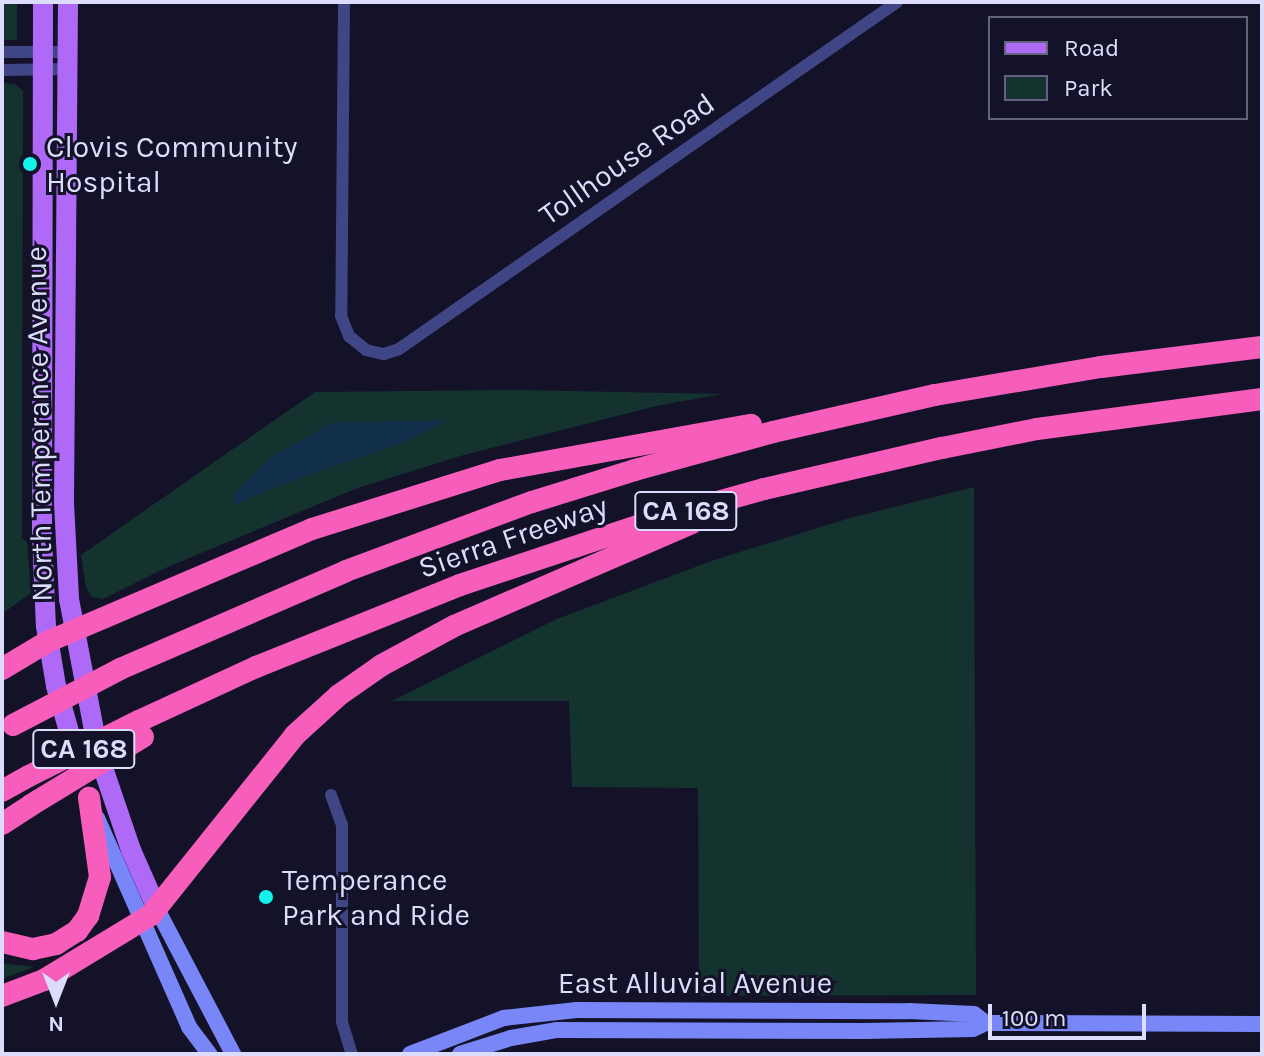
<!DOCTYPE html>
<style>
body{margin:0}
#map{position:relative;width:1264px;height:1056px;overflow:hidden;background:#131229;font-family:Karla,sans-serif}
div>[style]{position:absolute}
.green>*{inset:0;background:#15332e;transform-origin:0 0}
.water>*{inset:0;background:#102d4a}
.street>*{height:12px;margin:-6px;padding:0 6px;transform-origin:6px;border-radius:6px;background:#404685}
.secondary>*{height:16px;margin:-8px;padding:0 8px;transform-origin:8px;border-radius:8px;background:#7886f8}
.primary>*{height:20px;margin:-10px;padding:0 10px;transform-origin:10px;border-radius:10px;background:#af69f7}
.highway>*{height:22px;margin:-11px;padding:0 11px;transform-origin:11px;border-radius:11px;background:#f75dbb}
.highway-bridge>*{height:22px;margin:-11px;padding:0 11px;transform-origin:11px;border-radius:11px;background:#f75dbb}
.dots>*{width:22px;height:22px;translate:-50% -50%;box-sizing:border-box;border:4px solid #131229;border-radius:50%}
span{translate:-50% -50%;white-space:nowrap;text-align:center;line-height:1.15;-webkit-text-stroke:6px #131229;paint-order:stroke}
.shield-label span{padding:2px 6px;background:#131229;border:2px solid;border-radius:6px;-webkit-text-stroke-width:0}
.shield-label{font-size:28px;color:#dcdcfd;font-weight:700}
.poi-label{font-size:30px;color:#dcdcfd}
.left{translate:0 -50%;text-align:left}
.street-label{font-size:30px;color:#dcdcfd}
.frame{position:absolute;inset:0;border:4px solid #dcdcfd;pointer-events:none}
.legend{position:absolute;left:988px;top:16px;width:260px;height:104px;box-sizing:border-box;background:#131229;border:2px solid #63637e;margin:0;padding:10px 14px;list-style:none;font-size:24px;color:#dcdcfd}
.legend li{display:flex;align-items:center;gap:16px;height:40px}
.legend b{width:40px;border:2px solid #63637e}
.north{position:absolute;left:16px;top:960px;width:80px;height:80px;-webkit-text-stroke:6px #131229;paint-order:stroke;rotate:180deg;font-size:22px;font-weight:700;line-height:32px;text-align:center;color:#dcdcfd}
.north::after{content:'';display:block;margin:auto;width:28px;height:36px;background:#dcdcfd;clip-path:polygon(50% 0,100% 100%,50% 72%,0 100%)}
.scale{position:absolute;left:988px;top:1004px;width:158px;height:36px;box-sizing:border-box;border:4px solid #dcdcfd;border-top:0;padding-left:10px;font-size:24px;line-height:28px;white-space:nowrap;color:#dcdcfd;-webkit-text-stroke:6px #131229;paint-order:stroke}
</style>
<div id="map">
<div class="green">
<i style="left:2px;top:2px;width:15px;height:38px"></i>
<i style="clip-path:polygon(2px 83px,15px 84px,23px 91px,22px 538px,27px 542px,31px 593px,2px 614px)"></i>
<i style="clip-path:polygon(518px 390px,722px 394px,656px 406px,460px 456px,355px 489px,163px 569px,103px 599px,92px 597px,86px 588px,81px 555px,315px 392px)"></i>
<i style="clip-path:polygon(974px 487px,976px 995px,699px 996px,698px 788px,572px 787px,569px 701px,392px 701px,557px 619px,714px 560px,850px 518px)"></i>
<i style="clip-path:polygon(2px 963px,34px 967px,2px 979px)"></i>
</div>
<div class="water">
<i style="clip-path:polygon(449px 420px,404px 442px,294px 480px,234px 505px,234px 493px,272px 457px,331px 423px)"></i>
</div>
<div class="street">
<i style="left:344px;top:2px;width:314px;rotate:90.5deg"></i>
<i style="left:341px;top:316px;width:22px;rotate:68deg"></i>
<i style="left:349px;top:336px;width:22px;rotate:39deg"></i>
<i style="left:366px;top:350px;width:18px;rotate:13deg"></i>
<i style="left:384px;top:354px;width:16px;rotate:-18deg"></i>
<i style="left:399px;top:349px;width:607px;rotate:-34.87deg"></i>
<i style="left:2px;top:52px;width:66px"></i>
<i style="left:2px;top:70px;width:66px;rotate:-0.9deg"></i>
<i style="left:331px;top:795px;width:32px;rotate:70deg"></i>
<i style="left:342px;top:825px;width:197px;rotate:90deg"></i>
<i style="left:342px;top:1022px;width:34px;rotate:73deg"></i>
</div>
<div class="secondary">
<i style="left:97px;top:818px;width:228px;rotate:66.2deg"></i>
<i style="left:189px;top:1027px;width:34px;rotate:53deg"></i>
<i style="left:157px;top:909px;width:164px;rotate:62.3deg"></i>
<i style="left:410px;top:1054px;width:101px;rotate:-21deg"></i>
<i style="left:504px;top:1018px;width:73px;rotate:-6.3deg"></i>
<i style="left:577px;top:1010px;width:332px;rotate:0.2deg"></i>
<i style="left:909px;top:1011px;width:65px;rotate:2.6deg"></i>
<i style="left:974px;top:1014px;width:15px;rotate:37deg"></i>
<i style="left:460px;top:1054px;width:53px;rotate:-17.4deg"></i>
<i style="left:511px;top:1038px;width:47px;rotate:-9.9deg"></i>
<i style="left:557px;top:1030px;width:308px;rotate:0.2deg"></i>
<i style="left:865px;top:1031px;width:108px;rotate:-1.1deg"></i>
<i style="left:973px;top:1029px;width:14px;rotate:-25deg"></i>
<i style="left:986px;top:1023px;width:276px;rotate:0.2deg"></i>
</div>
<div class="primary">
<i style="left:43px;top:2px;width:534px;rotate:90.11deg"></i>
<i style="left:42px;top:536px;width:90px;rotate:87.5deg"></i>
<i style="left:46px;top:626px;width:61px;rotate:80.5deg"></i>
<i style="left:56px;top:686px;width:83px;rotate:74deg"></i>
<i style="left:68px;top:2px;width:501px;rotate:90.46deg"></i>
<i style="left:64px;top:503px;width:96px;rotate:87deg"></i>
<i style="left:69px;top:599px;width:160px;rotate:79.2deg"></i>
<i style="left:99px;top:756px;width:99px;rotate:71.2deg"></i>
<i style="left:131px;top:850px;width:64px;rotate:66.2deg"></i>
</div>
<div class="highway">
<i style="left:2px;top:669px;width:52px;rotate:-31deg"></i>
<i style="left:47px;top:642px;width:288px;rotate:-23.1deg"></i>
<i style="left:312px;top:529px;width:197px;rotate:-17.4deg"></i>
<i style="left:500px;top:470px;width:255px;rotate:-10.2deg"></i>
<i style="left:120px;top:669px;width:246px;rotate:-23.4deg"></i>
<i style="left:346px;top:571px;width:198px;rotate:-20.4deg"></i>
<i style="left:532px;top:502px;width:108px;rotate:-17.3deg"></i>
<i style="left:635px;top:470px;width:143px;rotate:-15.4deg"></i>
<i style="left:773px;top:432px;width:166px;rotate:-12.9deg"></i>
<i style="left:935px;top:395px;width:168px;rotate:-9.6deg"></i>
<i style="left:1101px;top:367px;width:162px;rotate:-7.1deg"></i>
<i style="left:139px;top:721px;width:129px;rotate:-24.8deg"></i>
<i style="left:256px;top:667px;width:220px;rotate:-21.9deg"></i>
<i style="left:460px;top:585px;width:225px;rotate:-18.4deg"></i>
<i style="left:674px;top:514px;width:93px;rotate:-15.5deg"></i>
<i style="left:764px;top:489px;width:183px;rotate:-13deg"></i>
<i style="left:942px;top:448px;width:97px;rotate:-11.3deg"></i>
<i style="left:1037px;top:429px;width:227px;rotate:-7.6deg"></i>
<i style="left:2px;top:791px;width:31px;rotate:-29deg"></i>
<i style="left:2px;top:824px;width:35px;rotate:-33deg"></i>
<i style="left:2px;top:942px;width:32px;rotate:13deg"></i>
<i style="left:33px;top:949px;width:24px;rotate:-12deg"></i>
<i style="left:56px;top:944px;width:25px;rotate:-32deg"></i>
<i style="left:77px;top:931px;width:19px;rotate:-54deg"></i>
<i style="left:88px;top:916px;width:41px;rotate:-72.9deg"></i>
<i style="left:100px;top:877px;width:80px;rotate:-97.9deg"></i>
<i style="left:2px;top:996px;width:45px;rotate:-20.9deg"></i>
<i style="left:44px;top:980px;width:125px;rotate:-31.3deg"></i>
<i style="left:151px;top:915px;width:231px;rotate:-51.3deg"></i>
<i style="left:295px;top:735px;width:59px;rotate:-42.3deg"></i>
<i style="left:339px;top:695px;width:52px;rotate:-34.9deg"></i>
<i style="left:382px;top:665px;width:82px;rotate:-28.4deg"></i>
<i style="left:454px;top:626px;width:259px;rotate:-23.4deg"></i>
</div>
<div class="highway-bridge">
<i style="left:13px;top:725px;width:121px;rotate:-27.6deg"></i>
<i style="left:29px;top:776px;width:123px;rotate:-26.6deg"></i>
<i style="left:31px;top:805px;width:131px;rotate:-31.3deg"></i>
</div>
<div class="dots">
<i style="left:30px;top:164px;background:#12f3eb"></i>
<i style="left:266px;top:897px;background:#12f3eb"></i>
</div>
<div class="shield-label">
<span style="left:686px;top:511px">CA 168</span>
<span style="left:84px;top:749px">CA 168</span>
</div>
<div class="poi-label">
<span class="left" style="left:46px;top:164px">Clovis Community<br>Hospital</span>
<span class="left" style="left:282px;top:897px">Temperance<br>Park and Ride</span>
</div>
<div class="street-label">
<span style="left:627px;top:159px;rotate:-35deg">Tollhouse Road</span>
<span style="left:39px;top:424px;rotate:-91deg">North Temperance Avenue</span>
<span style="left:513px;top:537px;rotate:-19deg">Sierra Freeway</span>
<span style="left:695px;top:983px">East Alluvial Avenue</span>
</div>
<div class="frame"></div>
<ul class="legend">
<li><b style="height:10px;background:#af69f7"></b>Road</li>
<li><b style="height:22px;background:#15332e"></b>Park</li>
</ul>
<div class="north">N</div>
<div class="scale">100 m</div>
</div>
